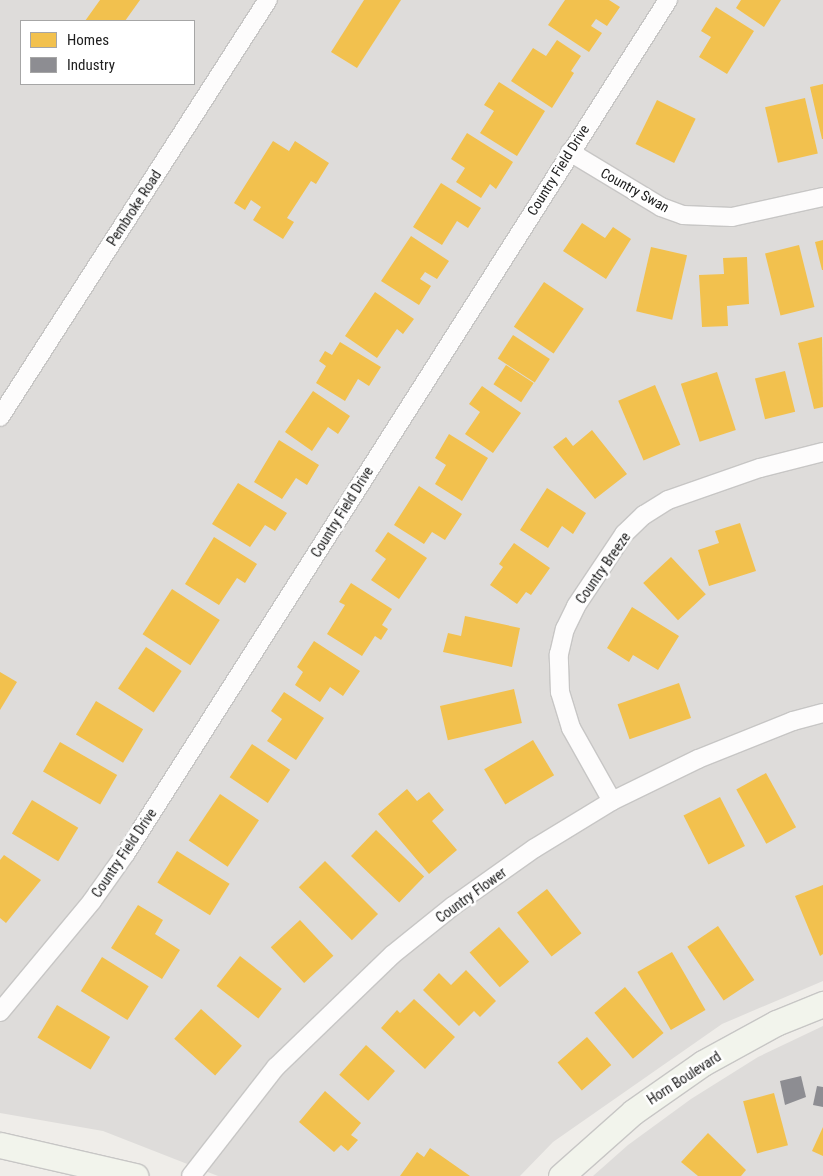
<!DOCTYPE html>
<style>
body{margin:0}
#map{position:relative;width:823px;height:1176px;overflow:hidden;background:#efede9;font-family:"Roboto Condensed",sans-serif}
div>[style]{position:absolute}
.residential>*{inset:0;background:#dedcda}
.homes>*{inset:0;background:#f2c14e;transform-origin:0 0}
.industry>*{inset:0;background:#8d8d92}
.roads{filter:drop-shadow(1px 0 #c7c6c5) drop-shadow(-1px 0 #c7c6c5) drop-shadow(0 1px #c7c6c5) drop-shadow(0 -1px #c7c6c5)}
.street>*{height:18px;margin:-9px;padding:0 9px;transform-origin:9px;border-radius:9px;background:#fdfcfc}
.secondary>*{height:25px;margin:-12.5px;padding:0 12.5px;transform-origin:12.5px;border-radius:12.5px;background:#f2f4ec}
span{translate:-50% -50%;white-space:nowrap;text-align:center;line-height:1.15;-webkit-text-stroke:5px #fff;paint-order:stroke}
.street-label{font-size:14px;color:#202020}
.legend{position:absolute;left:20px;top:20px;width:175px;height:65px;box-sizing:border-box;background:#fff;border:1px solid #a6a6a6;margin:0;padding:6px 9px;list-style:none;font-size:15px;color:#202020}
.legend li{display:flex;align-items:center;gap:10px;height:25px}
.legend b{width:25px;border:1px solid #a6a6a6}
</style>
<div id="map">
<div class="residential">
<i style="clip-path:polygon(evenodd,0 0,823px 0,823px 981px,722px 1024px,553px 1142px,520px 1176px,218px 1176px,103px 1131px,0 1113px,0 0,21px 21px,194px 21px,194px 84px,21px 84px,21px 21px)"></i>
<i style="clip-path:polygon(823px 1026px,823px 1176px,593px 1176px,628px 1145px,691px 1099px,758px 1057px)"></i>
</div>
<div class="homes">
<i style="clip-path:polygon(100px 0,140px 0,125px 21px,85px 21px)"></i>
<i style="clip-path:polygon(364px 0,401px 0,357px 68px,331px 52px)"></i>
<i style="clip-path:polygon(565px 0,609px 0,620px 7px,607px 26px,596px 19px,591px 26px,602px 33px,589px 52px,548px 25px)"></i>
<i style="clip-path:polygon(741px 0,781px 0,764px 27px,736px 8px)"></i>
<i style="clip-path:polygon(716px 7px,754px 31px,727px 74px,699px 57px,711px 37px,701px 31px)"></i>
<i style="clip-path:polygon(557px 40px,581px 56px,571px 71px,574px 73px,552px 108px,511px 81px,533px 48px,546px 56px)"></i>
<i style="clip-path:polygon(499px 82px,545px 111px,517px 156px,480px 133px,494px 111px,484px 105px)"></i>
<i style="clip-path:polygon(823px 84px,823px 139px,822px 139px,810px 87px)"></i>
<i style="left:805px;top:98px;width:57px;height:41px;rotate:77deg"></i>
<i style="left:657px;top:100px;width:43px;height:49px;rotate:26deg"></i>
<i style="clip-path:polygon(467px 133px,513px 162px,496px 189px,490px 184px,481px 198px,456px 182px,465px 168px,451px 159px)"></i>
<i style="clip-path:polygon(273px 141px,289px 151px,295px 141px,329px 163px,316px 184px,311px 181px,287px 218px,294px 222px,283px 239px,253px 220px,261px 207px,251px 200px,245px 210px,234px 203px)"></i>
<i style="clip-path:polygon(441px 183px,481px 208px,468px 228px,457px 221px,442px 245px,413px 227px)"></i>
<i style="clip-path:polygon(582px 223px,605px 238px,613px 227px,631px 239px,606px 279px,563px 251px)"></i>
<i style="clip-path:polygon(411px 236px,449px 261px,437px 279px,425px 272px,420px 279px,431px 286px,419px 305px,381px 281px)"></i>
<i style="clip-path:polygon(823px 240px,823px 270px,822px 270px,815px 242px)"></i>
<i style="left:799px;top:245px;width:64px;height:35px;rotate:76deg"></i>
<i style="left:651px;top:247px;width:37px;height:66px;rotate:13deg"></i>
<i style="clip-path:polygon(747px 257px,749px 304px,727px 306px,728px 326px,702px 327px,699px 275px,724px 274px,723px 258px)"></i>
<i style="left:544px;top:282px;width:48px;height:54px;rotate:34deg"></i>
<i style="clip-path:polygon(375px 292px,414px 319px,403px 334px,397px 329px,377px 358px,345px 336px)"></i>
<i style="left:513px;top:335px;width:44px;height:28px;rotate:33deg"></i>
<i style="clip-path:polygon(822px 337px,823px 407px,814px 409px,798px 343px)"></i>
<i style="clip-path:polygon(340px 342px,381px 367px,369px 386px,358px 379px,345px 401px,316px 383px,326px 366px,319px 361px,325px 351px,332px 355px)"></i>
<i style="left:506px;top:365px;width:33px;height:23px;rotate:33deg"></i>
<i style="left:785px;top:371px;width:42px;height:31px;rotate:76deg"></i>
<i style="left:717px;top:372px;width:61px;height:38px;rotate:72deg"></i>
<i style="left:655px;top:385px;width:65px;height:40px;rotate:67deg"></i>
<i style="clip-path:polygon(482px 386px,521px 413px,493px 453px,465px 434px,480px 412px,469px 404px)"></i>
<i style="clip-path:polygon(313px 391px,350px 416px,338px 434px,328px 427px,312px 451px,285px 432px)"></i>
<i style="clip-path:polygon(592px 430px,627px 474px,595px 499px,553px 447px,566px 437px,573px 446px)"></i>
<i style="clip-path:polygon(449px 434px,488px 458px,462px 501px,435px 484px,446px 465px,435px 458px)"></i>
<i style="clip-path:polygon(279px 440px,319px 465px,307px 485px,296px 478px,282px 499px,254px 482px)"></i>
<i style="clip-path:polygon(238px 483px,287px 513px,275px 531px,265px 525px,250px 547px,212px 524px)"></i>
<i style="clip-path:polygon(419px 486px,462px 514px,445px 540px,432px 532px,424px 544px,394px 525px)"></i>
<i style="clip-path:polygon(547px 488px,586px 513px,573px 534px,562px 526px,548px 548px,520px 530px)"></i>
<i style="clip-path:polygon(740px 523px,756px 571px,709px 586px,698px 550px,719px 543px,715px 531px)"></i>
<i style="clip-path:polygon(388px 532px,427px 558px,399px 599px,371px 580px,386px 559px,375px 551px)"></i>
<i style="clip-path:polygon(214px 537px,257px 564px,245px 583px,237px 578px,219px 605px,185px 584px)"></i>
<i style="clip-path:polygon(514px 543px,550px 568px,531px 595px,526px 592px,517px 604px,490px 585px,503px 567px,499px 564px)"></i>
<i style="left:671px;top:557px;width:51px;height:38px;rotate:47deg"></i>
<i style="clip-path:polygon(351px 583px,392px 609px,382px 625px,388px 629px,381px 640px,375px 636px,362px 656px,327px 634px,345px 605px,339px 602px)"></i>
<i style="left:172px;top:589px;width:57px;height:54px;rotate:33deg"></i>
<i style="clip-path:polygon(632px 607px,679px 636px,658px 670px,633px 655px,629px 662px,607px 648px)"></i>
<i style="clip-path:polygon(465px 616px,520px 628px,512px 667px,443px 652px,448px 633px,461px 636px)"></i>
<i style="clip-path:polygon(314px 641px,360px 671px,343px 696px,330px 687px,320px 702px,295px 685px,303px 672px,297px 667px)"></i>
<i style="left:146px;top:647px;width:43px;height:50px;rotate:34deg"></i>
<i style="clip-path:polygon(0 672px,17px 682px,0 710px)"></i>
<i style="left:679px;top:683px;width:37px;height:65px;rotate:71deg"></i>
<i style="left:514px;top:689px;width:35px;height:76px;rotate:77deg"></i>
<i style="clip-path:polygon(284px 692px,324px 718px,296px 760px,267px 741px,282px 719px,271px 711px)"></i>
<i style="left:96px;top:701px;width:55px;height:39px;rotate:31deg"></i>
<i style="left:533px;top:740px;width:41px;height:57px;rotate:59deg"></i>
<i style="left:60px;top:742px;width:66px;height:34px;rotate:30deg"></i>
<i style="left:252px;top:744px;width:46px;height:40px;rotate:34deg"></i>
<i style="left:766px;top:773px;width:62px;height:34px;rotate:61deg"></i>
<i style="clip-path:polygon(407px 789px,417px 801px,429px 792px,444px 810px,432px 821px,457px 850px,429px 874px,378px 814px)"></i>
<i style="left:220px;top:794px;width:47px;height:56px;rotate:34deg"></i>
<i style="left:720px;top:797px;width:55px;height:41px;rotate:63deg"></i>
<i style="left:32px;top:800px;width:54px;height:39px;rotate:31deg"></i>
<i style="left:376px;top:830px;width:67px;height:36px;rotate:44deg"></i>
<i style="left:177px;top:851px;width:62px;height:37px;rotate:32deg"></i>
<i style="clip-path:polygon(4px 855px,41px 880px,6px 923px,0 918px,0 860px)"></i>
<i style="left:325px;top:861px;width:75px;height:37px;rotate:45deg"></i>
<i style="clip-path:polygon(823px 885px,823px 954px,820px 956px,795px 896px)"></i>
<i style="left:547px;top:889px;width:56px;height:38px;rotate:52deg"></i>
<i style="clip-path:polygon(138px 905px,163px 920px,155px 934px,180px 950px,162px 979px,111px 948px)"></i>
<i style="left:300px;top:920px;width:49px;height:40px;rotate:47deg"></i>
<i style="left:718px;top:926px;width:65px;height:37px;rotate:56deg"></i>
<i style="left:499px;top:927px;width:46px;height:39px;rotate:49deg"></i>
<i style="left:672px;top:952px;width:67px;height:40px;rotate:60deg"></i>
<i style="left:240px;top:956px;width:53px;height:38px;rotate:38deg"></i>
<i style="left:102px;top:957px;width:55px;height:40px;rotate:32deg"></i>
<i style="clip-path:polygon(466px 970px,496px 1001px,480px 1017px,474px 1011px,459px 1026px,423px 990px,439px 973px,451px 985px)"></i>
<i style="left:625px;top:987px;width:60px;height:40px;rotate:50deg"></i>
<i style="clip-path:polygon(414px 999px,455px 1037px,425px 1069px,381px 1028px,397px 1010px,400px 1013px)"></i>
<i style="left:57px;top:1005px;width:62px;height:38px;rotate:31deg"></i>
<i style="left:201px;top:1009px;width:55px;height:40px;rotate:42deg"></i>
<i style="left:587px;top:1037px;width:37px;height:39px;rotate:49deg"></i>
<i style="left:366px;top:1045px;width:39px;height:40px;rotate:42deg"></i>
<i style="clip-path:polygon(325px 1091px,361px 1123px,351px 1135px,358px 1140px,348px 1151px,341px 1145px,334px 1152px,299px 1122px)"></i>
<i style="left:774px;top:1093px;width:54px;height:32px;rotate:75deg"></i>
<i style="clip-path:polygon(823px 1127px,823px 1156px,812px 1151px)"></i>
<i style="clip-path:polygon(708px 1133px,746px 1170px,741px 1176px,698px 1176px,681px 1162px)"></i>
<i style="clip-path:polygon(430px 1148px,470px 1176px,400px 1176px,417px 1152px,424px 1157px)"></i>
</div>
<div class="industry">
<i style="clip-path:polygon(801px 1076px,806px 1097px,785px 1105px,780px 1081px)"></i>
<i style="clip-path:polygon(817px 1086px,823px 1087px,823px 1107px,813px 1105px)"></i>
</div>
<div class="roads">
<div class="street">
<i style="left:570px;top:152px;width:106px;rotate:31.1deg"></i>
<i style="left:661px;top:207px;width:23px;rotate:20deg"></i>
<i style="left:683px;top:215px;width:49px;rotate:2.3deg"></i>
<i style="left:732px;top:217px;width:93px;rotate:-12.4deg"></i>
<i style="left:0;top:417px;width:496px;rotate:-57.3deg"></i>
<i style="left:612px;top:801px;width:84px;rotate:-119.3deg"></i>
<i style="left:571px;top:728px;width:38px;rotate:-107deg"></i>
<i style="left:560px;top:692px;width:38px;rotate:-92deg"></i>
<i style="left:559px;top:654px;width:26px;rotate:-77deg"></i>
<i style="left:565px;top:629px;width:25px;rotate:-64deg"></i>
<i style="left:576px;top:606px;width:87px;rotate:-56.3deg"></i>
<i style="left:624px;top:534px;width:28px;rotate:-44deg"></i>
<i style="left:644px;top:515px;width:28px;rotate:-32deg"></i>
<i style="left:668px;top:500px;width:97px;rotate:-19.2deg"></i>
<i style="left:760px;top:468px;width:65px;rotate:-14.3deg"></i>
<i style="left:0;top:1012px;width:144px;rotate:-50.3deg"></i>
<i style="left:92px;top:901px;width:59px;rotate:-54.7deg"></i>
<i style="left:126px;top:853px;width:1011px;rotate:-57.57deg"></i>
<i style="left:191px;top:1176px;width:138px;rotate:-52.1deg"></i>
<i style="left:276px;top:1067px;width:161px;rotate:-44deg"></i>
<i style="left:392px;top:955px;width:78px;rotate:-38.8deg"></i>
<i style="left:453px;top:906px;width:100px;rotate:-35.3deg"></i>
<i style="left:535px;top:848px;width:90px;rotate:-31.4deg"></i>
<i style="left:612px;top:801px;width:96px;rotate:-26deg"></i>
<i style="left:698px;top:759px;width:102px;rotate:-21.8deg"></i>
<i style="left:793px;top:721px;width:31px;rotate:-15deg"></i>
</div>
<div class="secondary">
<i style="left:0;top:1145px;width:139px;rotate:12.9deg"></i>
<i style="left:561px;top:1176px;width:96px;rotate:-41.6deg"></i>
<i style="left:633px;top:1112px;width:85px;rotate:-35deg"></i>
<i style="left:703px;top:1063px;width:83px;rotate:-28.7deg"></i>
<i style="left:776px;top:1023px;width:51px;rotate:-22deg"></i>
</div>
</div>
<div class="street-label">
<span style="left:558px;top:170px;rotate:-58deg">Country Field Drive</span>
<span style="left:635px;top:190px;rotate:29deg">Country Swan</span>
<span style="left:134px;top:208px;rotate:-57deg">Pembroke Road</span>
<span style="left:342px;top:512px;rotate:-58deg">Country Field Drive</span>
<span style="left:603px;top:568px;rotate:-55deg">Country Breeze</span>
<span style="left:124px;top:853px;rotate:-56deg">Country Field Drive</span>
<span style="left:471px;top:895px;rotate:-36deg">Country Flower</span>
<span style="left:684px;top:1078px;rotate:-33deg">Horn Boulevard</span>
</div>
<ul class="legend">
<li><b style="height:14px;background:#f2c14e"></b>Homes</li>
<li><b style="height:14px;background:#8d8d92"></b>Industry</li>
</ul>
</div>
